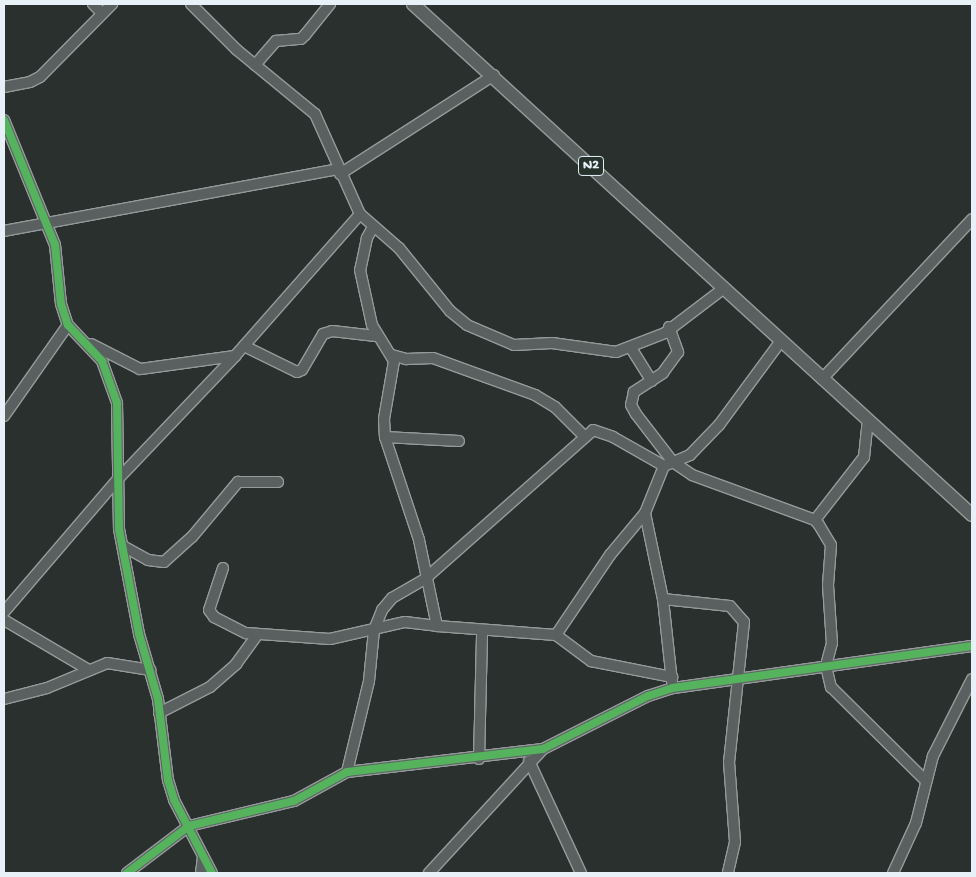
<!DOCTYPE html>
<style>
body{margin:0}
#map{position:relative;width:976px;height:877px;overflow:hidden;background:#29302d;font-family:"Gochi Hand",sans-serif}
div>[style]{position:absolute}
.roads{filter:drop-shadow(1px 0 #959a9a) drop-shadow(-1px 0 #959a9a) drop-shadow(0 1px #959a9a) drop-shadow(0 -1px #959a9a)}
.minor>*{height:10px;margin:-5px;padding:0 5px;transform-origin:5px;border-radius:5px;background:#5a6060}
.major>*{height:12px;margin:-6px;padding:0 6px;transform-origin:6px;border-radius:6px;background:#5a6060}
.cycleway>*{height:8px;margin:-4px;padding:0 4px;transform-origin:4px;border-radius:4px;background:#56b35d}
span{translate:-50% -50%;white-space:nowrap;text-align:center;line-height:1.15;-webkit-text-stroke:4px #26332d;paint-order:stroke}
.shield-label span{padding:1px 4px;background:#26332d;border:1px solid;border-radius:4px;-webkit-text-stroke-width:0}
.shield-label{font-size:14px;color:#e8f1f8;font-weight:700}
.frame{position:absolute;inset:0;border:5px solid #e8f1f8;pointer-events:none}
</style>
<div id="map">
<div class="roads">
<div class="minor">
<i style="left:93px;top:4px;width:13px;rotate:45deg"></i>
<i style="left:191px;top:4px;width:65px;rotate:45deg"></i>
<i style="left:237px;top:50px;width:101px;rotate:39.4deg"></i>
<i style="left:315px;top:114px;width:110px;rotate:65.8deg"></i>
<i style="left:360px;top:214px;width:52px;rotate:41.1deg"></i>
<i style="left:399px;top:248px;width:81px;rotate:51deg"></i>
<i style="left:450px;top:311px;width:22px;rotate:39deg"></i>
<i style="left:467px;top:325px;width:51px;rotate:23.1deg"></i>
<i style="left:514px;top:345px;width:38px;rotate:-3deg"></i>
<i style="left:552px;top:343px;width:65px;rotate:8deg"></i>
<i style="left:616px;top:352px;width:53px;rotate:-21.2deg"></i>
<i style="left:665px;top:333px;width:74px;rotate:-37.3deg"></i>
<i style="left:255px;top:65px;width:32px;rotate:-49deg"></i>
<i style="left:276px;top:41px;width:25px;rotate:-5deg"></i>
<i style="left:301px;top:39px;width:6px;rotate:-45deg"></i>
<i style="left:305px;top:35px;width:40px;rotate:-51deg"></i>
<i style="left:4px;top:87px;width:26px;rotate:-11deg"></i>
<i style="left:30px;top:82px;width:11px;rotate:-27deg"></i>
<i style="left:40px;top:77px;width:103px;rotate:-45.4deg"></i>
<i style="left:4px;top:120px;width:135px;rotate:67.8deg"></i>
<i style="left:55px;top:245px;width:59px;rotate:84.2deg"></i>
<i style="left:61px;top:304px;width:22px;rotate:72deg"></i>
<i style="left:68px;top:325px;width:50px;rotate:46.6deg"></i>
<i style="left:102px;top:361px;width:45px;rotate:70.3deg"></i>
<i style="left:117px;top:403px;width:126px;rotate:89.1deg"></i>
<i style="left:119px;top:529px;width:107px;rotate:79.2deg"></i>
<i style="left:139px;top:634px;width:68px;rotate:73.7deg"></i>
<i style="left:158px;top:699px;width:82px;rotate:83deg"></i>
<i style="left:168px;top:780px;width:21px;rotate:73deg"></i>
<i style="left:174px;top:800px;width:82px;rotate:62.5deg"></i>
<i style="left:340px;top:174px;width:183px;rotate:-32.7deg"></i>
<i style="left:373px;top:227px;width:13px;rotate:119deg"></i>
<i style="left:367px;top:238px;width:33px;rotate:102deg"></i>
<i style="left:360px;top:270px;width:56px;rotate:77.7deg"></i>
<i style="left:372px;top:325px;width:42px;rotate:58.6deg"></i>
<i style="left:394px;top:361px;width:59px;rotate:99.8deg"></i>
<i style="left:384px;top:419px;width:18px;rotate:87deg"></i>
<i style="left:385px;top:437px;width:108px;rotate:71.7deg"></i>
<i style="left:419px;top:540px;width:88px;rotate:78.2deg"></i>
<i style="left:437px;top:626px;width:119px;rotate:4.3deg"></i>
<i style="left:556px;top:635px;width:44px;rotate:36.6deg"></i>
<i style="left:591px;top:661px;width:83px;rotate:11.2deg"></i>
<i style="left:4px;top:231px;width:340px;rotate:-10.5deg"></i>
<i style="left:669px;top:327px;width:27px;rotate:70deg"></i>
<i style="left:678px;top:352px;width:26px;rotate:126deg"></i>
<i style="left:663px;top:373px;width:35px;rotate:147deg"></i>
<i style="left:634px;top:392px;width:13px;rotate:103deg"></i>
<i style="left:631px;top:405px;width:10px;rotate:61deg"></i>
<i style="left:636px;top:414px;width:61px;rotate:52.4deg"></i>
<i style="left:673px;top:462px;width:23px;rotate:34deg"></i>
<i style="left:692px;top:475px;width:131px;rotate:20.1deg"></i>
<i style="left:815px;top:520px;width:6px;rotate:51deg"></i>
<i style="left:819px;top:525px;width:23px;rotate:59deg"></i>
<i style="left:831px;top:545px;width:40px;rotate:94.3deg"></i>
<i style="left:828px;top:585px;width:58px;rotate:86.1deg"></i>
<i style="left:832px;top:643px;width:24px;rotate:105deg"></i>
<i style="left:826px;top:666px;width:22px;rotate:77deg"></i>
<i style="left:831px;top:687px;width:134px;rotate:44.7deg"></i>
<i style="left:91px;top:344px;width:55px;rotate:27deg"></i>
<i style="left:140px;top:369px;width:96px;rotate:-7.8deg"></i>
<i style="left:235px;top:356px;width:189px;rotate:-48.6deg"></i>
<i style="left:244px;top:346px;width:59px;rotate:26.1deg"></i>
<i style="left:297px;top:372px;width:5px;rotate:-22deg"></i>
<i style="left:302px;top:370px;width:42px;rotate:-59.7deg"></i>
<i style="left:323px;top:334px;width:9px;rotate:-18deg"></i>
<i style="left:332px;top:331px;width:44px;rotate:6.5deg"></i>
<i style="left:631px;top:348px;width:39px;rotate:58deg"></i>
<i style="left:392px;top:355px;width:15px;rotate:16deg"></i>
<i style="left:406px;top:359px;width:27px;rotate:-2deg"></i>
<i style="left:433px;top:358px;width:109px;rotate:19.9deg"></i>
<i style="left:535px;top:395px;width:23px;rotate:31deg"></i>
<i style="left:555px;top:407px;width:41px;rotate:45deg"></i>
<i style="left:822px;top:379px;width:219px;rotate:-46.8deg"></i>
<i style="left:4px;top:416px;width:111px;rotate:-54.9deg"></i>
<i style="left:385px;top:437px;width:74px;rotate:3.1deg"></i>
<i style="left:645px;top:513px;width:88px;rotate:78.2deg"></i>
<i style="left:663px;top:599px;width:83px;rotate:83.8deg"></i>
<i style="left:815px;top:520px;width:80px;rotate:-52.1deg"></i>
<i style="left:864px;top:457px;width:37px;rotate:-84deg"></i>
<i style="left:123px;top:546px;width:29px;rotate:29deg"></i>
<i style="left:148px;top:560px;width:16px;rotate:7deg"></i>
<i style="left:164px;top:562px;width:38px;rotate:-42deg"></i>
<i style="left:192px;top:537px;width:72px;rotate:-50.1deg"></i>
<i style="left:238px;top:482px;width:40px"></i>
<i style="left:223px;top:568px;width:44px;rotate:108.4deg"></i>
<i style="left:209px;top:610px;width:9px;rotate:54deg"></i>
<i style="left:214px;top:617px;width:36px;rotate:27deg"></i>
<i style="left:246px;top:633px;width:84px;rotate:4.1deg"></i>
<i style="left:330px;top:639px;width:77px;rotate:-12.8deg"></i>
<i style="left:405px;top:622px;width:32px;rotate:7deg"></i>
<i style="left:663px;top:599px;width:67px;rotate:6deg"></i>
<i style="left:730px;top:606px;width:21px;rotate:49deg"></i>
<i style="left:744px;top:622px;width:141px;rotate:96.1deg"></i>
<i style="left:729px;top:762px;width:80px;rotate:85.7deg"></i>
<i style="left:735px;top:842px;width:32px;rotate:103deg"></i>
<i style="left:4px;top:612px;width:177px;rotate:-49.4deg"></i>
<i style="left:119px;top:478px;width:168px;rotate:-46.4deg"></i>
<i style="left:4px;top:620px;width:99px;rotate:30.5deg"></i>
<i style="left:556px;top:635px;width:97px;rotate:-56deg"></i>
<i style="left:610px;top:555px;width:55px;rotate:-50.2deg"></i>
<i style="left:645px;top:513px;width:51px;rotate:-68deg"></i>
<i style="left:4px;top:699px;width:44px;rotate:-14.3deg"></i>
<i style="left:47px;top:688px;width:65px;rotate:-22.6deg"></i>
<i style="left:107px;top:663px;width:44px;rotate:9.2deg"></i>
<i style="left:159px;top:713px;width:57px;rotate:-27deg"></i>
<i style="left:210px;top:687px;width:35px;rotate:-41deg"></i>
<i style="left:236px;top:664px;width:34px;rotate:-54deg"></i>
<i style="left:479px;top:759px;width:127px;rotate:-88.6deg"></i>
<i style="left:529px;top:761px;width:123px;rotate:65.1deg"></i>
<i style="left:347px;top:772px;width:94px;rotate:-76.4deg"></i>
<i style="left:369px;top:681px;width:51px;rotate:-84.4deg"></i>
<i style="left:374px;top:630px;width:22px;rotate:-68deg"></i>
<i style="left:382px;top:610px;width:16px;rotate:-50deg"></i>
<i style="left:392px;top:598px;width:39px;rotate:-30deg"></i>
<i style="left:426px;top:578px;width:223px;rotate:-41.5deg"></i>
<i style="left:593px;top:430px;width:21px;rotate:19deg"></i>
<i style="left:613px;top:437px;width:59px;rotate:29.6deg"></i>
<i style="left:664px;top:466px;width:28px;rotate:-23deg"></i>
<i style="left:690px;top:455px;width:42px;rotate:-46deg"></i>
<i style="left:719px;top:425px;width:104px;rotate:-53.6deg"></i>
<i style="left:127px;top:873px;width:78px;rotate:-37.2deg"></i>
<i style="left:189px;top:826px;width:108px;rotate:-13.4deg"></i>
<i style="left:294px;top:801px;width:60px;rotate:-28.7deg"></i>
<i style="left:347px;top:772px;width:197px;rotate:-6.7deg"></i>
<i style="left:543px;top:749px;width:118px;rotate:-26.8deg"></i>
<i style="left:648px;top:696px;width:26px;rotate:-18deg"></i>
<i style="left:673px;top:688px;width:302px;rotate:-8deg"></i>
<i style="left:201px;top:873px;width:17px;rotate:-83deg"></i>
<i style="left:429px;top:873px;width:168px;rotate:-47.4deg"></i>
<i style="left:893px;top:873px;width:55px;rotate:-65.3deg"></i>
<i style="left:916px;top:823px;width:69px;rotate:-75.8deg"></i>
<i style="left:933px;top:756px;width:86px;rotate:-63.1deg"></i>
</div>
<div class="major">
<i style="left:413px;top:4px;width:757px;rotate:42.43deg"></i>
</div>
</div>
<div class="cycleway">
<i style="left:4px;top:120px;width:135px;rotate:67.8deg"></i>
<i style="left:55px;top:245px;width:59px;rotate:84.2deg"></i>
<i style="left:61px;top:304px;width:22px;rotate:72deg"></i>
<i style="left:68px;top:325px;width:50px;rotate:46.6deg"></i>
<i style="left:102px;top:361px;width:45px;rotate:70.3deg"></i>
<i style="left:117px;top:403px;width:126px;rotate:89.1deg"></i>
<i style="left:119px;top:529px;width:107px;rotate:79.2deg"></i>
<i style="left:139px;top:634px;width:68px;rotate:73.7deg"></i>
<i style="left:158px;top:699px;width:82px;rotate:83deg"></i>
<i style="left:168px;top:780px;width:21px;rotate:73deg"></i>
<i style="left:174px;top:800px;width:82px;rotate:62.5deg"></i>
<i style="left:127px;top:873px;width:78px;rotate:-37.2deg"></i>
<i style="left:189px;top:826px;width:108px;rotate:-13.4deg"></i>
<i style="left:294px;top:801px;width:60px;rotate:-28.7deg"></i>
<i style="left:347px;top:772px;width:197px;rotate:-6.7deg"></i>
<i style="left:543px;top:749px;width:118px;rotate:-26.8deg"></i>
<i style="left:648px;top:696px;width:26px;rotate:-18deg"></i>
<i style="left:673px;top:688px;width:302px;rotate:-8deg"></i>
</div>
<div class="shield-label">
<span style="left:591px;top:166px">N2</span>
</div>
<div class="frame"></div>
</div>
